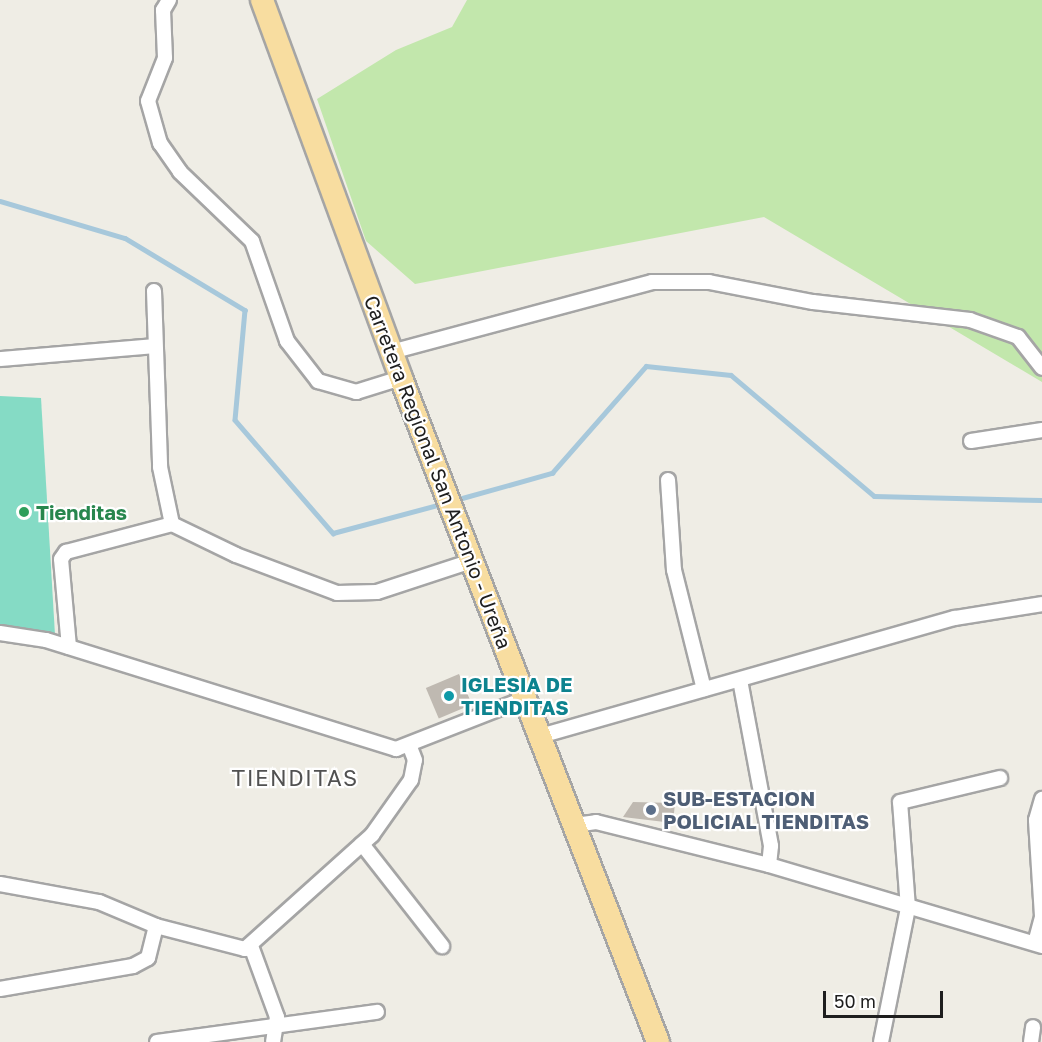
<!DOCTYPE html>
<meta charset="utf-8">
<style>
body{margin:0}
#map{position:relative;width:1042px;height:1042px;overflow:hidden;background:#efede5;font-family:"Golos Text",sans-serif}
div>[style]{position:absolute}
.grass>*{inset:0;background:#c2e7ac}
.pitch>*{inset:0;background:#85dbc5}
.stream>*{height:4.5px;margin:-2.25px;padding:0 2.25px;transform-origin:2.25px;border-radius:2.25px;background:#a7c8db}
.building>*{inset:0;background:#bfb9b1;transform-origin:0 0}
.roads{filter:drop-shadow(2px 0 #a5a5a5) drop-shadow(-2px 0 #a5a5a5) drop-shadow(0 2px #a5a5a5) drop-shadow(0 -2px #a5a5a5)}
.minor>*{height:14px;margin:-7px;padding:0 7px;transform-origin:7px;border-radius:7px;background:#fff}
.primary>*{height:22px;margin:-11px;padding:0 11px;transform-origin:11px;border-radius:11px;background:#f8dda0}
.dots>*{width:16px;height:16px;translate:-50% -50%;box-sizing:border-box;border:3px solid #fff;border-radius:50%}
span{translate:-50% -50%;white-space:nowrap;text-align:center;line-height:1.15;-webkit-text-stroke:4.5px #fff;paint-order:stroke}
.street-label{font-size:20px;color:#1e1e1e}
.leisure-label{font-size:20px;color:#27864d;font-weight:700}
.left{translate:0 -50%;text-align:left}
.culture-label{font-size:20px;color:#0d838f;font-weight:700}
.service-label{font-size:20px;color:#4e5e75;font-weight:700}
.quarter-label{font-size:22px;color:#515151;letter-spacing:1.5px}
.scale{position:absolute;left:823px;top:991px;width:120px;height:27px;box-sizing:border-box;border:3px solid #1e1e1e;border-top:0;padding-left:8px;font-size:18px;line-height:21px;white-space:nowrap;color:#1e1e1e;-webkit-text-stroke:4px #fff;paint-order:stroke}
</style>
<div id="map">
<div class="grass">
<i style="clip-path:polygon(467px 0,1042px 0,1042px 382px,764px 217px,415px 284px,366px 241px,317px 99px,396px 50px,452px 27px)"></i>
</div>
<div class="pitch">
<i style="clip-path:polygon(0 396px,41px 398px,55px 635px,0 626px)"></i>
</div>
<div class="stream">
<i style="left:0;top:201px;width:130px;rotate:16.5deg"></i>
<i style="left:125px;top:238px;width:140px;rotate:31deg"></i>
<i style="left:245px;top:310px;width:110px;rotate:95.2deg"></i>
<i style="left:235px;top:420px;width:150px;rotate:49.1deg"></i>
<i style="left:333px;top:533px;width:112px;rotate:-15deg"></i>
<i style="left:455px;top:500px;width:101px;rotate:-15.6deg"></i>
<i style="left:552px;top:473px;width:142px;rotate:-48.7deg"></i>
<i style="left:646px;top:366px;width:85px;rotate:6deg"></i>
<i style="left:731px;top:375px;width:187px;rotate:40.2deg"></i>
<i style="left:874px;top:496px;width:168px;rotate:1.4deg"></i>
</div>
<div class="building">
<i style="left:459px;top:674px;width:33px;height:36px;rotate:67deg"></i>
<i style="clip-path:polygon(633px 802px,675px 803px,673px 823px,623px 817px)"></i>
</div>
<div class="roads">
<div class="minor">
<i style="left:169px;top:0;width:12px;rotate:121deg"></i>
<i style="left:163px;top:10px;width:48px;rotate:87.6deg"></i>
<i style="left:165px;top:58px;width:46px;rotate:111.6deg"></i>
<i style="left:148px;top:101px;width:44px;rotate:74.1deg"></i>
<i style="left:160px;top:143px;width:35px;rotate:55deg"></i>
<i style="left:180px;top:172px;width:100px;rotate:43.8deg"></i>
<i style="left:252px;top:241px;width:106px;rotate:70.7deg"></i>
<i style="left:287px;top:341px;width:51px;rotate:52.2deg"></i>
<i style="left:318px;top:381px;width:40px;rotate:16deg"></i>
<i style="left:356px;top:392px;width:47px;rotate:-17.3deg"></i>
<i style="left:154px;top:291px;width:176px;rotate:88deg"></i>
<i style="left:160px;top:467px;width:58px;rotate:78.1deg"></i>
<i style="left:172px;top:524px;width:71px;rotate:25.8deg"></i>
<i style="left:236px;top:555px;width:108px;rotate:20.6deg"></i>
<i style="left:337px;top:593px;width:40px;rotate:-1.4deg"></i>
<i style="left:377px;top:592px;width:100px;rotate:-18.1deg"></i>
<i style="left:391px;top:352px;width:270px;rotate:-15deg"></i>
<i style="left:652px;top:282px;width:57px"></i>
<i style="left:709px;top:282px;width:106px;rotate:10.9deg"></i>
<i style="left:813px;top:302px;width:158px;rotate:6.5deg"></i>
<i style="left:970px;top:320px;width:51px;rotate:19.5deg"></i>
<i style="left:1018px;top:337px;width:39px;rotate:52deg"></i>
<i style="left:0;top:359px;width:155px;rotate:-4.8deg"></i>
<i style="left:971px;top:441px;width:72px;rotate:-8.8deg"></i>
<i style="left:668px;top:480px;width:90px;rotate:86.2deg"></i>
<i style="left:674px;top:570px;width:123px;rotate:75.9deg"></i>
<i style="left:0;top:633px;width:47px;rotate:8.7deg"></i>
<i style="left:46px;top:640px;width:367px;rotate:17.3deg"></i>
<i style="left:396px;top:749px;width:140px;rotate:-21.4deg"></i>
<i style="left:69px;top:647px;width:88px;rotate:-95.2deg"></i>
<i style="left:61px;top:559px;width:9px;rotate:-54deg"></i>
<i style="left:66px;top:552px;width:110px;rotate:-14.8deg"></i>
<i style="left:740px;top:680px;width:169px;rotate:79.4deg"></i>
<i style="left:771px;top:846px;width:19px;rotate:96deg"></i>
<i style="left:540px;top:736px;width:431px;rotate:-15.9deg"></i>
<i style="left:955px;top:618px;width:88px;rotate:-9.1deg"></i>
<i style="left:575px;top:825px;width:21px;rotate:-8deg"></i>
<i style="left:596px;top:822px;width:178px;rotate:14deg"></i>
<i style="left:769px;top:865px;width:285px;rotate:16.5deg"></i>
<i style="left:362px;top:844px;width:130px;rotate:51.9deg"></i>
<i style="left:0;top:884px;width:101px;rotate:10.3deg"></i>
<i style="left:99px;top:902px;width:62px;rotate:22.8deg"></i>
<i style="left:156px;top:926px;width:92px;rotate:14.5deg"></i>
<i style="left:245px;top:949px;width:171px;rotate:-41.9deg"></i>
<i style="left:372px;top:835px;width:67px;rotate:-54.7deg"></i>
<i style="left:411px;top:780px;width:20px;rotate:-79deg"></i>
<i style="left:415px;top:760px;width:14px;rotate:-111deg"></i>
<i style="left:1035px;top:943px;width:28px;rotate:-75deg"></i>
<i style="left:1042px;top:916px;width:96px;rotate:-93.6deg"></i>
<i style="left:1036px;top:820px;width:22px;rotate:-74deg"></i>
<i style="left:251px;top:946px;width:76px;rotate:69.9deg"></i>
<i style="left:277px;top:1017px;width:25px;rotate:99deg"></i>
<i style="left:0;top:989px;width:135px;rotate:-9.8deg"></i>
<i style="left:133px;top:966px;width:17px;rotate:-28deg"></i>
<i style="left:148px;top:958px;width:33px;rotate:-76deg"></i>
<i style="left:157px;top:1042px;width:222px;rotate:-7.8deg"></i>
<i style="left:881px;top:1042px;width:137px;rotate:-78.6deg"></i>
<i style="left:908px;top:908px;width:106px;rotate:-94.3deg"></i>
<i style="left:900px;top:802px;width:103px;rotate:-13.5deg"></i>
<i style="left:1031px;top:1042px;width:15px;rotate:-82deg"></i>
</div>
<div class="primary">
<i style="left:262px;top:0;width:403px;rotate:69.8deg"></i>
<i style="left:401px;top:378px;width:712px;rotate:68.84deg"></i>
</div>
</div>
<div class="dots">
<i style="left:24px;top:512px;background:#2e9e5b"></i>
<i style="left:449px;top:696px;background:#0f9aa8"></i>
<i style="left:651px;top:810px;background:#5c6f8a"></i>
</div>
<div class="street-label">
<span style="left:438px;top:472px;rotate:69deg">Carretera Regional San Antonio - Ureña</span>
</div>
<div class="leisure-label">
<span class="left" style="left:36px;top:512px">Tienditas</span>
</div>
<div class="culture-label">
<span class="left" style="left:461px;top:696px">IGLESIA DE<br>TIENDITAS</span>
</div>
<div class="service-label">
<span class="left" style="left:663px;top:810px">SUB-ESTACION<br>POLICIAL TIENDITAS</span>
</div>
<div class="quarter-label">
<span style="left:295px;top:778px">TIENDITAS</span>
</div>
<div class="scale">50 m</div>
</div>
